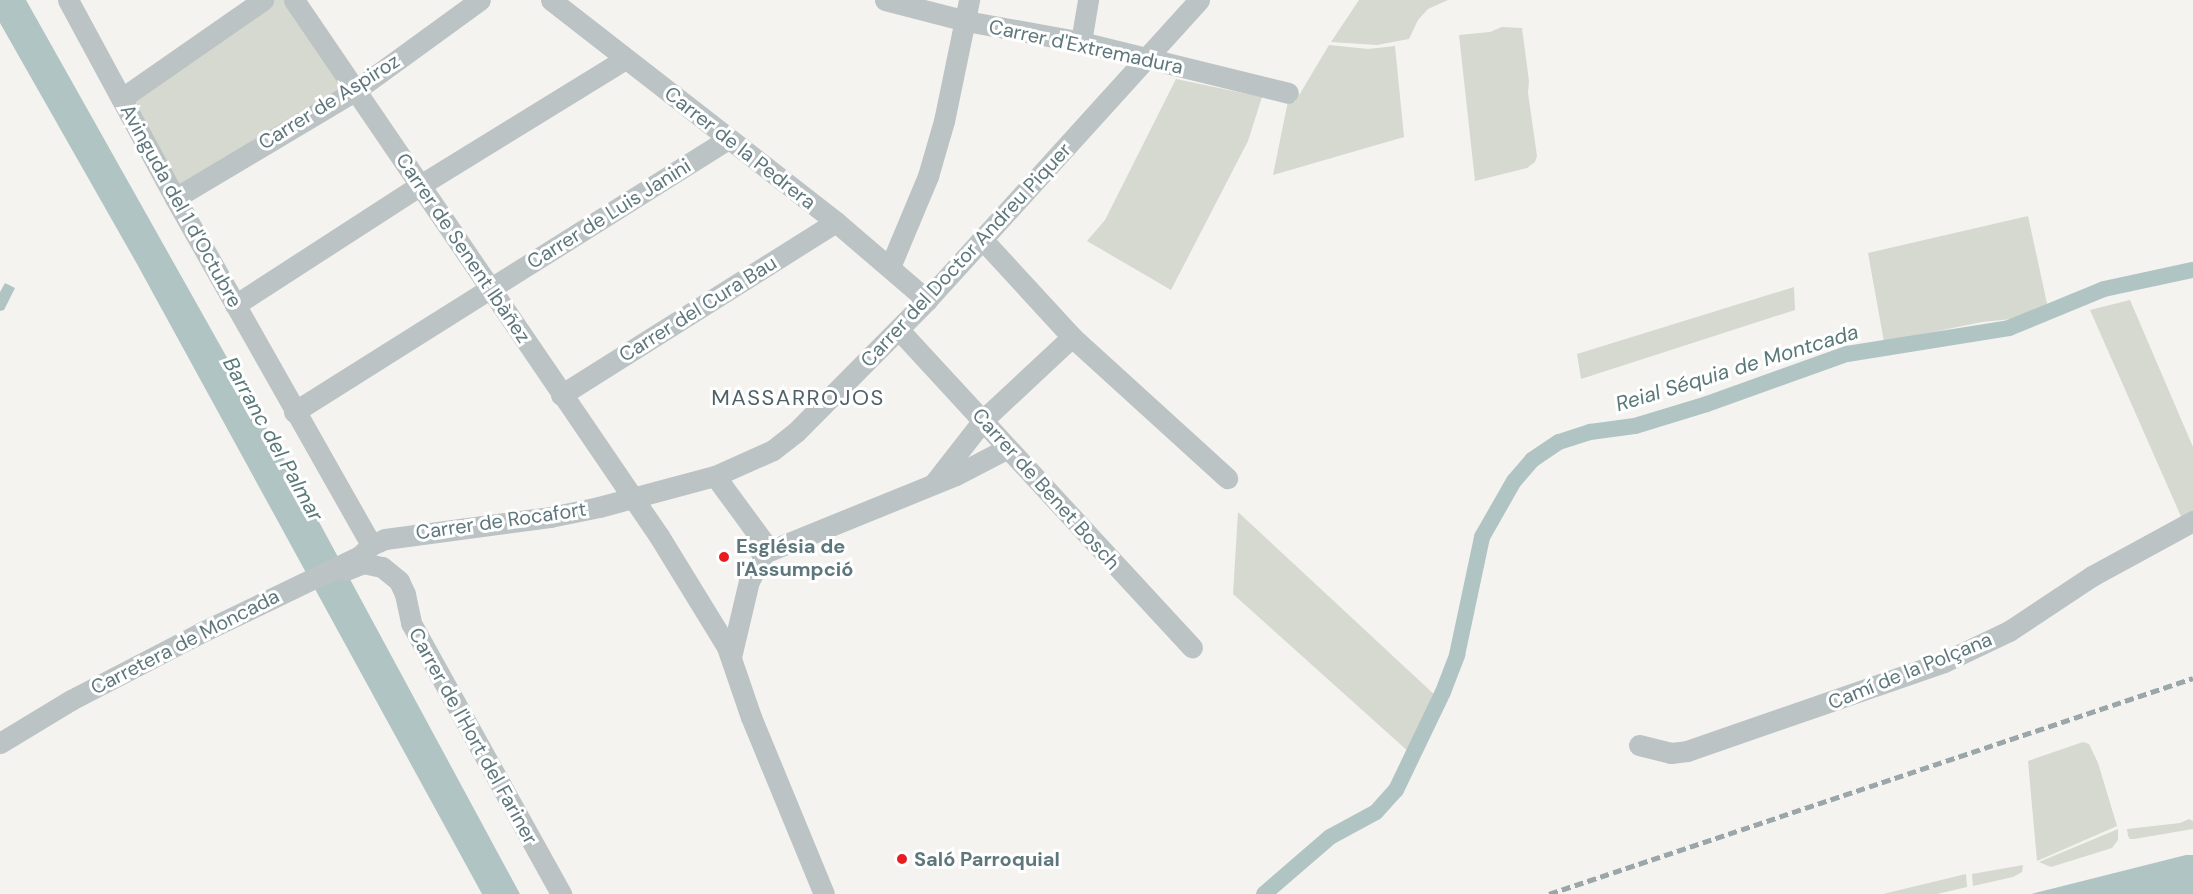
<!DOCTYPE html>
<meta charset="utf-8">
<style>
body{margin:0}
#map{position:relative;width:2193px;height:894px;overflow:hidden;background:#f4f3f0;font-family:"DM Sans",sans-serif}
div>[style]{position:absolute}
.green>*{inset:0;background:#d5d9cf}
.water>*{inset:0;background:#b1c4c4}
.canal>*{height:16px;margin:-8px;padding:0 8px;transform-origin:8px;border-radius:8px;background:#b1c4c4}
.minor>*{height:21px;margin:-10.5px;padding:0 10.5px;transform-origin:10.5px;border-radius:10.5px;background:#bcc3c5}
.rail>*{height:4.5px;margin-top:-2.25px;transform-origin:0;background:repeating-linear-gradient(90deg,#9ba6a9 0 9px,transparent 0 13.5px)}
.dots>*{width:16px;height:16px;translate:-50% -50%;box-sizing:border-box;border:3px solid #fff;border-radius:50%}
span{translate:-50% -50%;white-space:nowrap;text-align:center;line-height:1.15;-webkit-text-stroke:6px #fff;paint-order:stroke}
.street-label{font-size:20px;color:#5e777c}
.poi-label{font-size:20px;color:#5e777c;font-weight:700}
.left{translate:0 -50%;text-align:left}
.water-label{font-size:21px;color:#597878;font-style:italic}
.quarter-label{font-size:22px;color:#506267;letter-spacing:1.5px}
</style>
<div id="map">
<div class="green">
<i style="clip-path:polygon(263px 0,295px 0,354px 89px,175px 195px,126px 100px)"></i>
<i style="clip-path:polygon(1359px 0,1448px 0,1428px 9px,1418px 20px,1409px 39px,1377px 45px,1331px 42px)"></i>
<i style="clip-path:polygon(1502px 27px,1522px 28px,1529px 81px,1528px 93px,1537px 156px,1535px 162px,1527px 168px,1475px 181px,1459px 35px,1490px 32px)"></i>
<i style="clip-path:polygon(1329px 45px,1368px 49px,1395px 46px,1404px 137px,1273px 175px,1288px 101px,1295px 102px)"></i>
<i style="clip-path:polygon(1176px 79px,1262px 97px,1248px 141px,1171px 290px,1087px 241px,1105px 220px)"></i>
<i style="clip-path:polygon(2028px 216px,2048px 308px,2022px 318px,1982px 322px,1884px 342px,1868px 253px)"></i>
<i style="clip-path:polygon(1794px 287px,1795px 310px,1581px 379px,1577px 354px)"></i>
<i style="clip-path:polygon(2130px 300px,2193px 447px,2193px 517px,2183px 521px,2090px 310px)"></i>
<i style="clip-path:polygon(1238px 512px,1437px 697px,1410px 753px,1233px 594px)"></i>
<i style="clip-path:polygon(2083px 742px,2089px 744px,2098px 763px,2117px 826px,2037px 861px,2028px 761px)"></i>
<i style="clip-path:polygon(2189px 819px,2193px 821px,2193px 829px,2134px 839px,2130px 839px,2128px 836px,2127px 829px,2180px 823px)"></i>
<i style="clip-path:polygon(2118px 829px,2118px 840px,2112px 848px,2051px 867px,2039px 862px)"></i>
<i style="clip-path:polygon(2023px 865px,2022px 872px,2013px 877px,1973px 886px,1972px 874px)"></i>
<i style="clip-path:polygon(1966px 874px,1967px 887px,1937px 894px,1883px 894px)"></i>
</div>
<div class="water">
<i style="clip-path:polygon(0 0,26px 0,311px 507px,520px 894px,482px 894px,137px 264px,0 23px)"></i>
<i style="clip-path:polygon(5px 283px,15px 288px,4px 310px,0 311px,0 292px)"></i>
<i style="clip-path:polygon(2186px 855px,2193px 855px,2193px 894px,2031px 894px)"></i>
</div>
<div class="canal">
<i style="left:1264px;top:894px;width:87px;rotate:-40.8deg"></i>
<i style="left:1330px;top:837px;width:52px;rotate:-28.5deg"></i>
<i style="left:1376px;top:812px;width:30px;rotate:-48deg"></i>
<i style="left:1396px;top:790px;width:109px;rotate:-64.4deg"></i>
<i style="left:1443px;top:692px;width:40px;rotate:-69deg"></i>
<i style="left:1457px;top:655px;width:121px;rotate:-78deg"></i>
<i style="left:1482px;top:537px;width:64px;rotate:-60.3deg"></i>
<i style="left:1514px;top:481px;width:28px;rotate:-49deg"></i>
<i style="left:1532px;top:460px;width:32px;rotate:-34deg"></i>
<i style="left:1559px;top:442px;width:33px;rotate:-18deg"></i>
<i style="left:1590px;top:432px;width:45px;rotate:-7.6deg"></i>
<i style="left:1635px;top:426px;width:75px;rotate:-17deg"></i>
<i style="left:1707px;top:404px;width:149px;rotate:-19.7deg"></i>
<i style="left:1847px;top:354px;width:164px;rotate:-9.1deg"></i>
<i style="left:2009px;top:328px;width:103px;rotate:-22.3deg"></i>
<i style="left:2104px;top:289px;width:91px;rotate:-12.1deg"></i>
</div>
<div class="minor">
<i style="left:68px;top:0;width:225px;rotate:61.6deg"></i>
<i style="left:175px;top:198px;width:399px;rotate:60.5deg"></i>
<i style="left:294px;top:0;width:648px;rotate:55.75deg"></i>
<i style="left:659px;top:536px;width:130px;rotate:58.5deg"></i>
<i style="left:727px;top:647px;width:74px;rotate:71.1deg"></i>
<i style="left:751px;top:717px;width:191px;rotate:67.6deg"></i>
<i style="left:551px;top:0;width:361px;rotate:37.9deg"></i>
<i style="left:836px;top:222px;width:120px;rotate:40.6deg"></i>
<i style="left:885px;top:0;width:84px;rotate:14.5deg"></i>
<i style="left:966px;top:21px;width:117px;rotate:10.3deg"></i>
<i style="left:1081px;top:42px;width:213px;rotate:13.8deg"></i>
<i style="left:1081px;top:42px;width:43px;rotate:-80.5deg"></i>
<i style="left:122px;top:98px;width:172px;rotate:-34.8deg"></i>
<i style="left:175px;top:198px;width:211px;rotate:-30.8deg"></i>
<i style="left:356px;top:90px;width:153px;rotate:-36deg"></i>
<i style="left:982px;top:239px;width:133px;rotate:47.4deg"></i>
<i style="left:1072px;top:337px;width:210px;rotate:42.3deg"></i>
<i style="left:890px;top:267px;width:99px;rotate:-67.3deg"></i>
<i style="left:928px;top:176px;width:57px;rotate:-73.8deg"></i>
<i style="left:944px;top:121px;width:124px;rotate:-78.3deg"></i>
<i style="left:235px;top:305px;width:223px;rotate:-32.9deg"></i>
<i style="left:422px;top:184px;width:238px;rotate:-31.6deg"></i>
<i style="left:899px;top:330px;width:432px;rotate:47.3deg"></i>
<i style="left:561px;top:395px;width:325px;rotate:-32.2deg"></i>
<i style="left:294px;top:412px;width:513px;rotate:-32.17deg"></i>
<i style="left:715px;top:476px;width:79px;rotate:53.7deg"></i>
<i style="left:762px;top:540px;width:13px;rotate:81deg"></i>
<i style="left:935px;top:482px;width:80px;rotate:-52.1deg"></i>
<i style="left:984px;top:419px;width:120px;rotate:-43deg"></i>
<i style="left:346px;top:570px;width:18px;rotate:-22deg"></i>
<i style="left:363px;top:563px;width:19px;rotate:12deg"></i>
<i style="left:382px;top:567px;width:22px;rotate:39deg"></i>
<i style="left:399px;top:581px;width:14px;rotate:65deg"></i>
<i style="left:405px;top:594px;width:30px;rotate:78deg"></i>
<i style="left:411px;top:623px;width:310px;rotate:61deg"></i>
<i style="left:731px;top:657px;width:78px;rotate:-76.7deg"></i>
<i style="left:749px;top:581px;width:32px;rotate:-62deg"></i>
<i style="left:764px;top:553px;width:207px;rotate:-22.1deg"></i>
<i style="left:956px;top:475px;width:56px;rotate:-27.5deg"></i>
<i style="left:0;top:743px;width:83px;rotate:-31.2deg"></i>
<i style="left:71px;top:700px;width:145px;rotate:-27.4deg"></i>
<i style="left:200px;top:633px;width:178px;rotate:-25.7deg"></i>
<i style="left:360px;top:556px;width:16px;rotate:-45deg"></i>
<i style="left:371px;top:545px;width:15px;rotate:-23deg"></i>
<i style="left:385px;top:539px;width:166px;rotate:-7.6deg"></i>
<i style="left:550px;top:517px;width:50px;rotate:-11.5deg"></i>
<i style="left:599px;top:507px;width:120px;rotate:-15deg"></i>
<i style="left:715px;top:476px;width:64px;rotate:-24.1deg"></i>
<i style="left:773px;top:450px;width:29px;rotate:-38deg"></i>
<i style="left:796px;top:432px;width:186px;rotate:-45.2deg"></i>
<i style="left:927px;top:300px;width:405px;rotate:-47.8deg"></i>
<i style="left:1639px;top:745px;width:33px;rotate:14deg"></i>
<i style="left:1671px;top:753px;width:16px;rotate:-7deg"></i>
<i style="left:1687px;top:751px;width:272px;rotate:-19.1deg"></i>
<i style="left:1944px;top:662px;width:72px;rotate:-25.5deg"></i>
<i style="left:2009px;top:631px;width:100px;rotate:-33.5deg"></i>
<i style="left:2092px;top:576px;width:115px;rotate:-28.6deg"></i>
</div>
<div class="rail">
<i style="left:1549px;top:894px;width:679px;rotate:-18.54deg"></i>
</div>
<div class="dots">
<i style="left:724px;top:557px;background:#e71d20"></i>
<i style="left:902px;top:859px;background:#e71d20"></i>
</div>
<div class="street-label">
<span style="left:1086px;top:47px;rotate:12deg">Carrer d'Extremadura</span>
<span style="left:329px;top:102px;rotate:-32deg">Carrer de Aspiroz</span>
<span style="left:740px;top:148px;rotate:38deg">Carrer de la Pedrera</span>
<span style="left:181px;top:206px;rotate:61deg">Avinguda del 1 d'Octubre</span>
<span style="left:609px;top:214px;rotate:-32deg">Carrer de Luis Janini</span>
<span style="left:463px;top:248px;rotate:56deg">Carrer de Senent Ibàñez</span>
<span style="left:966px;top:255px;rotate:-47deg">Carrer del Doctor Andreu Piquer</span>
<span style="left:698px;top:309px;rotate:-32deg">Carrer del Cura Bau</span>
<span style="left:1046px;top:489px;rotate:48deg">Carrer de Benet Bosch</span>
<span style="left:501px;top:521px;rotate:-8deg">Carrer de Rocafort</span>
<span style="left:185px;top:642px;rotate:-27deg">Carretera de Moncada</span>
<span style="left:1910px;top:671px;rotate:-22deg">Camí de la Polçana</span>
<span style="left:473px;top:736px;rotate:61deg">Carrer de l'Hort del Fariner</span>
</div>
<div class="poi-label">
<span class="left" style="left:736px;top:558px">Església de<br>l'Assumpció</span>
<span class="left" style="left:914px;top:859px">Saló Parroquial</span>
</div>
<div class="water-label">
<span style="left:1737px;top:368px;rotate:-17deg">Reial Séquia de Montcada</span>
<span style="left:273px;top:439px;rotate:61deg">Barranc del Palmar</span>
</div>
<div class="quarter-label">
<span style="left:798px;top:398px">MASSARROJOS</span>
</div>
</div>
